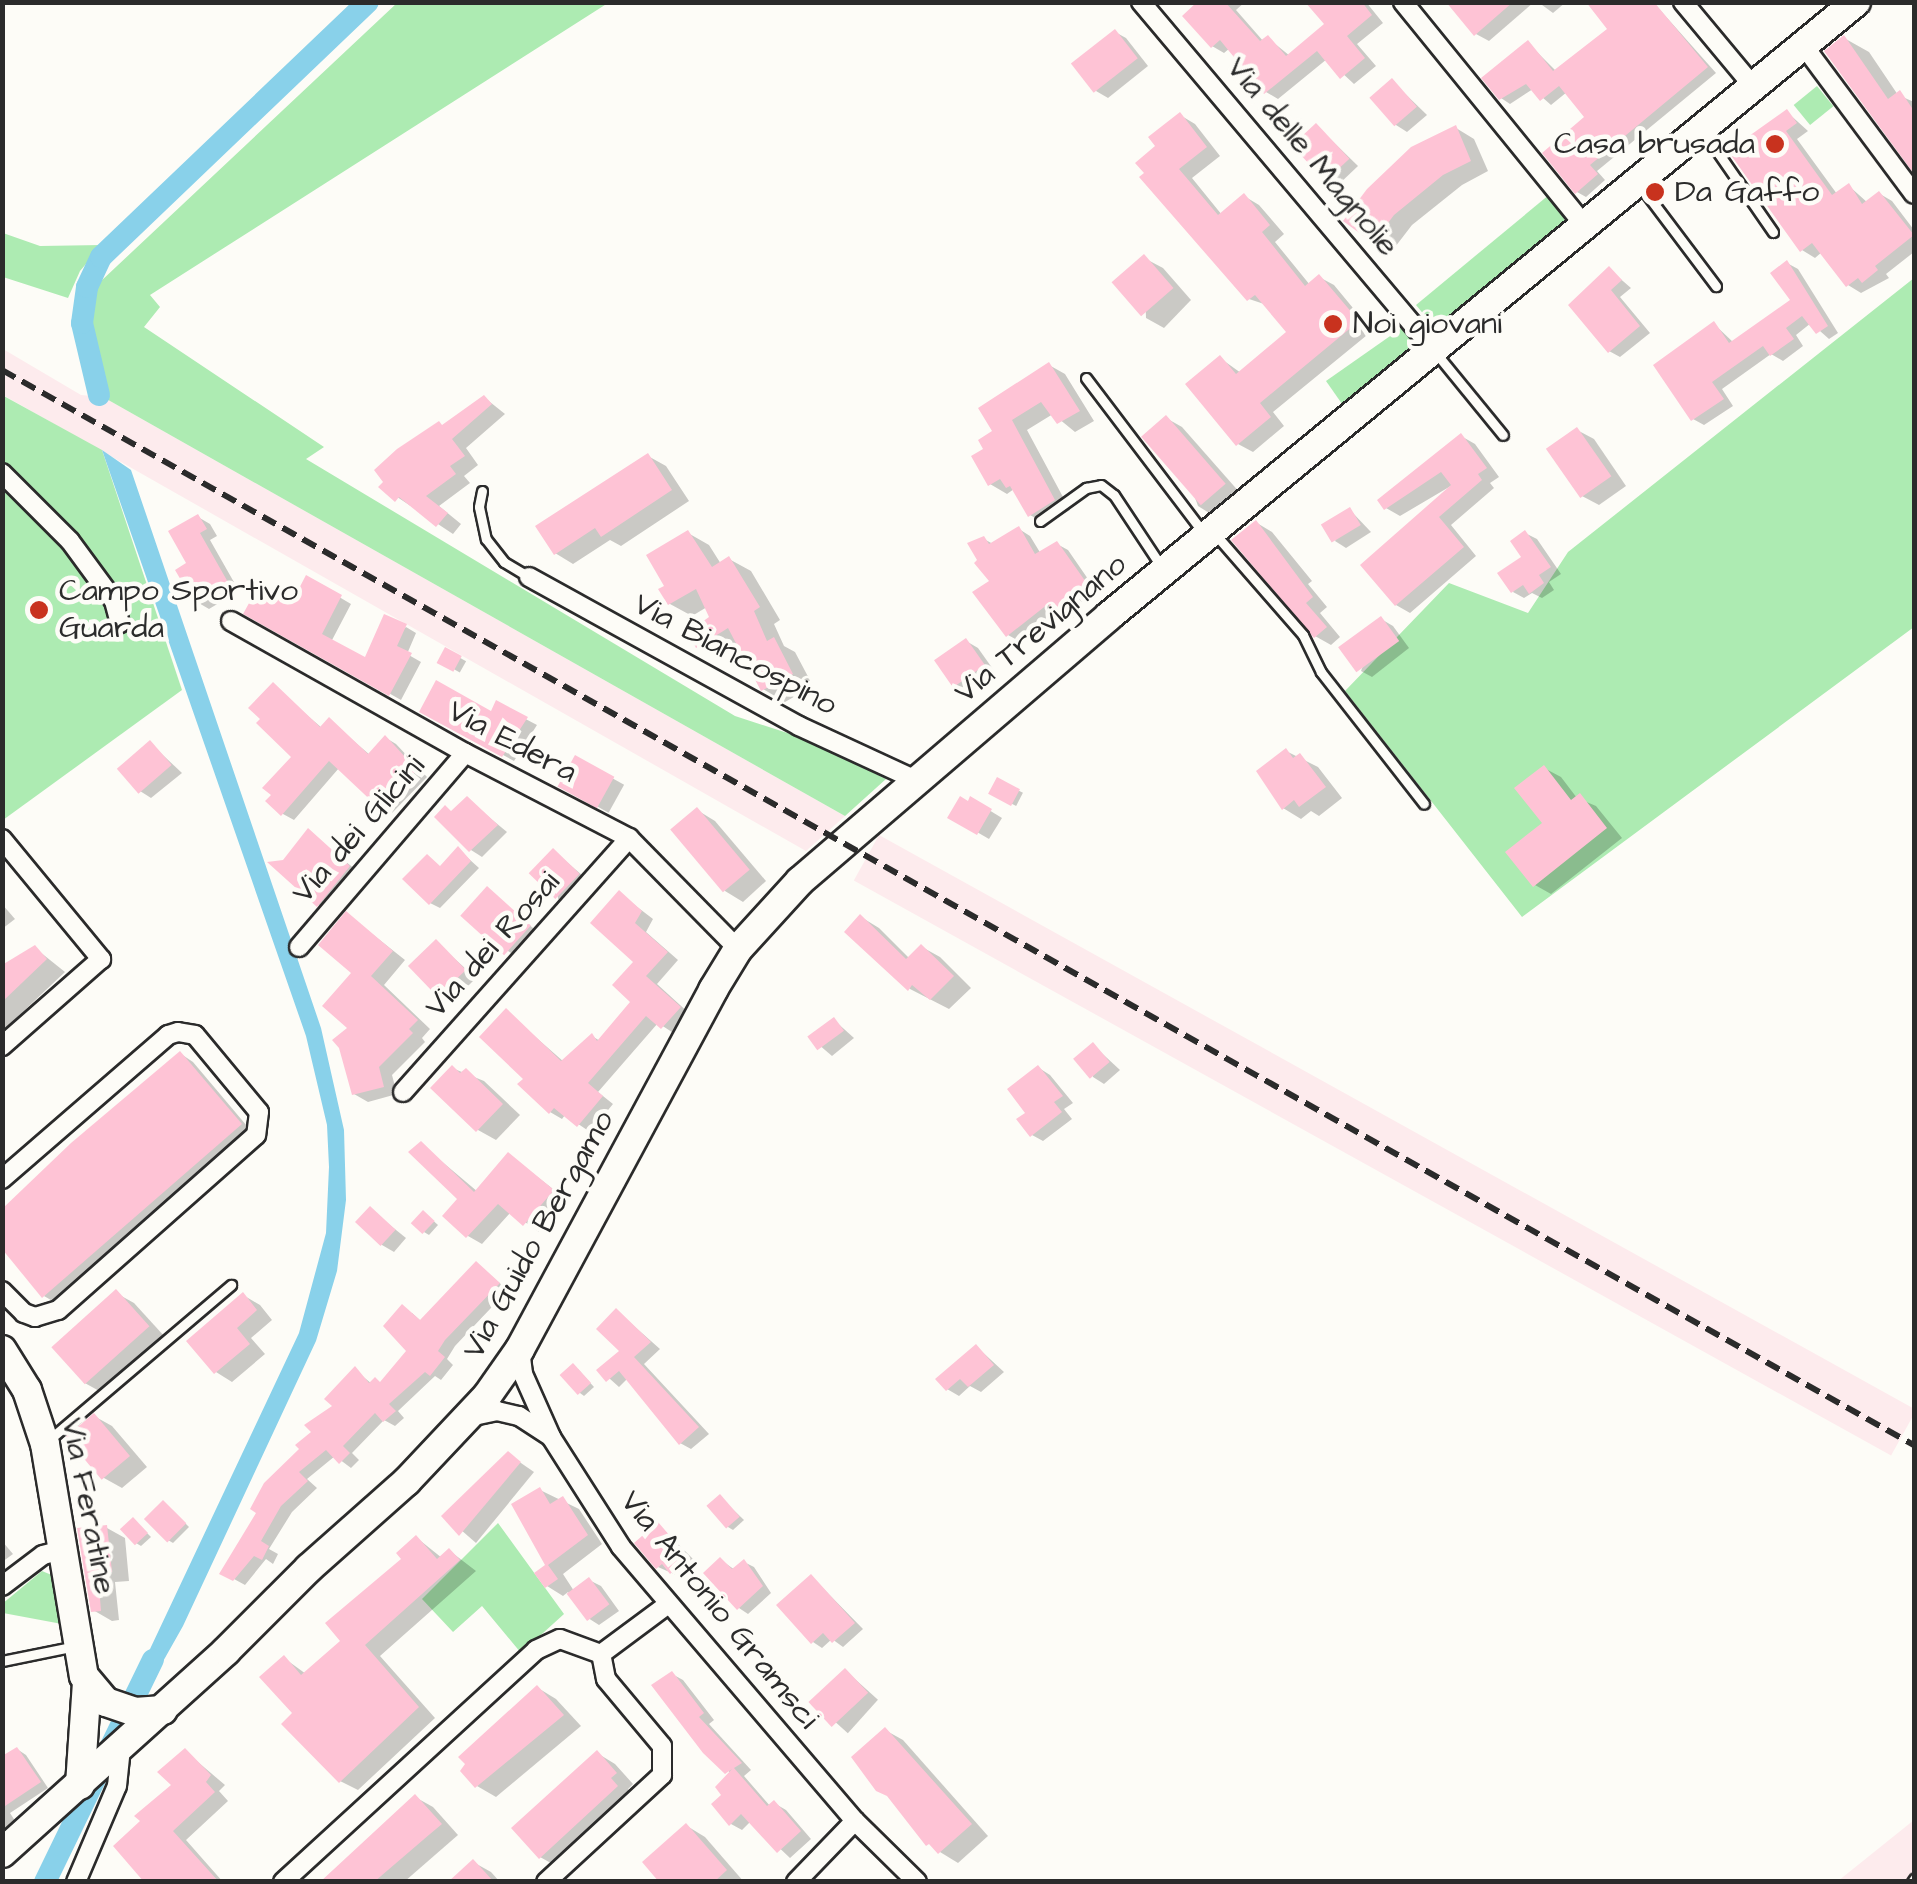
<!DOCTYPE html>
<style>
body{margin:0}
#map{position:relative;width:1917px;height:1884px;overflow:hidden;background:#fdfcf7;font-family:"Architects Daughter",sans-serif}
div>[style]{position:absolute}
.built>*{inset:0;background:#fdebed;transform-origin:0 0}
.green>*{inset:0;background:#adebb2;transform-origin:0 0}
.water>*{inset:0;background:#89d1ea}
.shadow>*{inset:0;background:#0003;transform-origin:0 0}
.canal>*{height:22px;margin:-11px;padding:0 11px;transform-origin:11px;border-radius:11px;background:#89d1ea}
.building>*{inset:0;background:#fec3d5;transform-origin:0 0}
.roads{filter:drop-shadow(2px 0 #2b2b2b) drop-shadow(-2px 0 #2b2b2b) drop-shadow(0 2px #2b2b2b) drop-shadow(0 -2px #2b2b2b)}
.lane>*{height:9px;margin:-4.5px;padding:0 4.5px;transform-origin:4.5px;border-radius:4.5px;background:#fdfcf7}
.street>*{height:18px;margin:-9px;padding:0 9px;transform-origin:9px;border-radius:9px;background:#fdfcf7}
.secondary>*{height:28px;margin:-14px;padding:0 14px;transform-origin:14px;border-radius:14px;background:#fdfcf7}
.rail>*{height:6px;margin-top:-3px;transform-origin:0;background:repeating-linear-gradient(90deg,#2b2b2b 0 15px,transparent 0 23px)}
.dots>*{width:28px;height:28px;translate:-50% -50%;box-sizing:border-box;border:5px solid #fdfcf7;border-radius:50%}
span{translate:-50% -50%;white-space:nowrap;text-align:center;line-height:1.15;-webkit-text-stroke:9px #fdfcf7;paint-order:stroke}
.poi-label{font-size:32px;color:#2b2b2b}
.right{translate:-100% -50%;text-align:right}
.left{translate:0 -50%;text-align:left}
.street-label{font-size:32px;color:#2b2b2b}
.frame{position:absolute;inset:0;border:5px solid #2b2b2b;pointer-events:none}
</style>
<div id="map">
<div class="built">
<i style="clip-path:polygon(3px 349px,81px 395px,103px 397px,845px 816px,806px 851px,3px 395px)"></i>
<i style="left:879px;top:835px;width:1186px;height:52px;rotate:29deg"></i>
<i style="clip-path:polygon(1914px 1820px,1914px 1881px,1838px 1881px)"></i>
</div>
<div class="green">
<i style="clip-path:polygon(397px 3px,608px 3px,150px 295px,160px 307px,144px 327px,324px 447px,306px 459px,735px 716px,806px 739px,886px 779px,845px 816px,103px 397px,88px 328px,91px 298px,100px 282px)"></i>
<i style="left:1817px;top:86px;width:26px;height:30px;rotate:51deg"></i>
<i style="clip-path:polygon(1550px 194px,1564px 212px,1565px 231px,1448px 327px,1430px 322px,1416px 305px)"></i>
<i style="clip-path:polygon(3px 233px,40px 246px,102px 245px,80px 271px,68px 298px,3px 277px)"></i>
<i style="clip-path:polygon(1914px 278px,1914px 627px,1522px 917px,1345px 691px,1449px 583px,1528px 613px,1568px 552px)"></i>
<i style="left:1403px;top:327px;width:29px;height:94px;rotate:55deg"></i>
<i style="clip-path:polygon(2px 395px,102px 450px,182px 690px,3px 820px)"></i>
<i style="clip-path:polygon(498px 1523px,564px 1614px,521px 1653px,482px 1606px,453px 1632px,422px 1599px)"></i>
<i style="clip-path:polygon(42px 1571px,54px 1576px,62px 1624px,3px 1613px,2px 1604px)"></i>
</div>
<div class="water">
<i style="clip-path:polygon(102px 450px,131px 470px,321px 1028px,344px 1130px,346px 1200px,337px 1271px,316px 1341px,183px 1626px,148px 1688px,134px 1683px,299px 1333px,326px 1233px,329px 1167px,327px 1125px,306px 1036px)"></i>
<i style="clip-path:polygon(74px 1805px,88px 1812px,54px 1881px,34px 1882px)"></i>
</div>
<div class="shadow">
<i style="clip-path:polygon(1201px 2px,1245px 2px,1236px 10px,1264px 42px,1268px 38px,1290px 56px,1327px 25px,1320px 2px,1366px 2px,1383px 23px,1357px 44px,1376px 66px,1354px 84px,1327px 59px,1278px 99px,1266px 92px,1230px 48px,1224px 53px,1212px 46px)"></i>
<i style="clip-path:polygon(1449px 2px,1534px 2px,1489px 41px,1476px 34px)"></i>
<i style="clip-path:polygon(1538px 2px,1566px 2px,1553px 13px)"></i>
<i style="clip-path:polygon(1653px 2px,1716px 73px,1597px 171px,1605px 180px,1586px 197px,1577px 192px,1587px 118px,1567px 92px,1551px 105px,1533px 89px,1510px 104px,1501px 98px,1528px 43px,1557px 72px)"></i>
<i style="clip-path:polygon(1115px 32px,1126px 38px,1148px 66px,1108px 98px,1096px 91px)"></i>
<i style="clip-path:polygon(1844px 38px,1869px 52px,1898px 95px,1914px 102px,1914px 170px,1827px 52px)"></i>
<i style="clip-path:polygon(1392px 81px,1427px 115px,1407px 132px,1396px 125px)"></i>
<i style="clip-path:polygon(1787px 112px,1808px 131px,1797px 139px,1837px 194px,1849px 186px,1868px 203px,1880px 194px,1892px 201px,1914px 230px,1914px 252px,1886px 274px,1889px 278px,1861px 293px,1848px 285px,1822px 252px,1815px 258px,1802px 250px,1731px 152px)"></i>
<i style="clip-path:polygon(1180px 115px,1195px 124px,1220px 156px,1192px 178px,1222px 215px,1244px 196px,1259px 205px,1284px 234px,1275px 242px,1310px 285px,1319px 277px,1334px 285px,1372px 331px,1273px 412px,1284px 426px,1253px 452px,1238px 444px,1220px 358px,1241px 373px,1290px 332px,1267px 305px,1249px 299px,1158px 146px)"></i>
<i style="clip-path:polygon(1317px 126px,1358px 166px,1337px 186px,1326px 179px)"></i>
<i style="clip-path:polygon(1456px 128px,1474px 139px,1488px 171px,1462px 185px,1412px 225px,1392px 251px,1374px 241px)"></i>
<i style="clip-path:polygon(1144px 258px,1163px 268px,1191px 300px,1164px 328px,1146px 318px)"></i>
<i style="clip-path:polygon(1787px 263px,1798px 269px,1838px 333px,1829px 339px,1811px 323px,1796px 335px,1803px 346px,1783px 361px,1771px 354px,1722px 389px,1733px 406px,1704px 425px,1693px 419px,1714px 324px,1734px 343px,1794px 301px)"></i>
<i style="clip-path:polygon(1609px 269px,1631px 288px,1620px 297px,1650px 333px,1620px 357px,1609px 351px)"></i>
<i style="clip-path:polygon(1049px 365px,1065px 374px,1094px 421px,1075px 432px,1053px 414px,1027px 430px,1070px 510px,1046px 524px,1030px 515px,1014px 489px,1007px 494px,990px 484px,986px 450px)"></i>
<i style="clip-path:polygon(485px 398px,505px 414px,466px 448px,478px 465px,464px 476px,470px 483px,439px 506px,461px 524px,453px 534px,382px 487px,444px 427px)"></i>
<i style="clip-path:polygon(1166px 418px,1182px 427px,1241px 494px,1214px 516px,1198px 506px)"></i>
<i style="clip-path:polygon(1577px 430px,1594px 439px,1626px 486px,1599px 505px,1582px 496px)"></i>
<i style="clip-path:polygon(1461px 436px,1475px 444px,1499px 477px,1490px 483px,1494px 488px,1451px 525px,1476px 556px,1410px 613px,1396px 605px,1363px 565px,1461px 480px,1400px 516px,1386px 508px)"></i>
<i style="clip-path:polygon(648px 456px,666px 466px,689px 501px,621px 546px,610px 540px,573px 564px,555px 553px)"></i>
<i style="clip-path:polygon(1350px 510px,1371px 532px,1346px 548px,1335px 541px)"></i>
<i style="clip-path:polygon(198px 517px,210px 524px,217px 536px,210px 540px,239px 591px,209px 609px,197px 602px,189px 564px)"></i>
<i style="clip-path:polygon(1257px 523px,1272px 532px,1312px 581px,1308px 584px,1327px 607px,1320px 613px,1340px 637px,1331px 645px,1315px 636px)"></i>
<i style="clip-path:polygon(1019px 529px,1030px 536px,1041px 554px,1057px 544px,1068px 550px,1097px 592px,1076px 605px,1081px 613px,1069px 620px,1056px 612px,1019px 641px,1008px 635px,984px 539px,993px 544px)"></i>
<i style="clip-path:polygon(688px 533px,709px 545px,721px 564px,729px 559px,751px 571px,780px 620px,774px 624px,784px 646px,795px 652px,813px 686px,785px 702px,763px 689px,740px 646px,719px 659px,698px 646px,713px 618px,707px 607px,692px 616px,670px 604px,667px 587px)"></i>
<i style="clip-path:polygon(1525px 533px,1537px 539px,1561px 574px,1549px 582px,1554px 590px,1542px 598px,1532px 593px,1524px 598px,1513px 592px,1524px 558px)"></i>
<i style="clip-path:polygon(307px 578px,351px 604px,331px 642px,366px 660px,406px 627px,416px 633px,407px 654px,421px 662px,401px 700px,247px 613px,293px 606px)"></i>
<i style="clip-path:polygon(1381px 619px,1393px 626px,1409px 648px,1372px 677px,1361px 671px)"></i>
<i style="clip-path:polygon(966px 641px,978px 648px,995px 672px,967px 692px,956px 686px)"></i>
<i style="left:446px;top:650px;width:23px;height:13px;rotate:29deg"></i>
<i style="clip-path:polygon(273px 686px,322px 728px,329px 720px,370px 755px,386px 738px,396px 744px,427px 777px,392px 813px,339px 768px,294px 820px,283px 814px,269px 801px,295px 756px)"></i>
<i style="clip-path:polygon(497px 704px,537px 725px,514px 761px,422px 711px,492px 714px)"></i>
<i style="clip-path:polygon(150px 743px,182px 773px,151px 798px,140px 791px)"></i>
<i style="clip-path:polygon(1286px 751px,1318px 767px,1342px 798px,1319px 816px,1311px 811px,1301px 819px,1283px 808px)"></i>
<i style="left:576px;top:758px;width:55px;height:32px;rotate:29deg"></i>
<i style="clip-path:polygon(1544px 768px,1561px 777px,1577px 798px,1596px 806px,1622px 838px,1551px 894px,1535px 885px,1545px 824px)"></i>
<i style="left:998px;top:780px;width:28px;height:15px;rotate:27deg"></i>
<i style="clip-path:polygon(467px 799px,507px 832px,482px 857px,471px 850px,453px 812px)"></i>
<i style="clip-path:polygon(971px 799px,1002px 818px,989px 839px,951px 817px)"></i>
<i style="clip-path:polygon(697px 810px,715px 821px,766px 881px,743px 902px,725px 891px)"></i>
<i style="clip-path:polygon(309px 832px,366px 878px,335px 915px,318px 905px,285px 862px)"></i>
<i style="clip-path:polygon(459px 850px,479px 868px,440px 908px,430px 903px,427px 857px,442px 868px)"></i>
<i style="clip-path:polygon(554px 851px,590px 882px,569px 905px,558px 899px)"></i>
<i style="clip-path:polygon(487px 890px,539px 933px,517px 957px,508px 951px)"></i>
<i style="clip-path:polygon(619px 893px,653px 919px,646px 932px,678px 960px,657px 984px,691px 1015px,675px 1034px,658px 1023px,598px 1092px,613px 1104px,590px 1132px,565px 1115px,562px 1119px,550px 1112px,526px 1078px,507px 1012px,564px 1062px,592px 1036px,600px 1041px,634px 1002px,636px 961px)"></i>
<i style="clip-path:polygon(2px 904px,15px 919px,2px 929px)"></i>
<i style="clip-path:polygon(347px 914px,405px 960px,384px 985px,430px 1029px,422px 1038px,425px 1042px,392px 1075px,397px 1094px,368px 1102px,354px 1094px,350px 1028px,354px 973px)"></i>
<i style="clip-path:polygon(861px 917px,879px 928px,910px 959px,922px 947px,940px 957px,971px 988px,949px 1009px,910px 989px,848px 932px)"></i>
<i style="clip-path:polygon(436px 942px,476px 978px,452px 1002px,441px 995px)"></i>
<i style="clip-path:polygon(35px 948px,65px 972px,12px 1022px,18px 1028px,2px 1042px,2px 968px)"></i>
<i style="clip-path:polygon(834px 1020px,854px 1038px,832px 1056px,811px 1038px)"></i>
<i style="clip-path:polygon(1093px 1045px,1120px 1070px,1104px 1084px,1093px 1077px)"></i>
<i style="clip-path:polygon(181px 1054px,193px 1062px,252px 1132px,56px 1303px,44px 1296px)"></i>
<i style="clip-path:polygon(452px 1068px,484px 1081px,520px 1115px,496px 1140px,478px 1130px)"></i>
<i style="clip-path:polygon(1039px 1068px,1050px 1075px,1073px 1103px,1064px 1109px,1072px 1119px,1043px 1141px,1032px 1135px,1028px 1113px)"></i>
<i style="clip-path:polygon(421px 1144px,478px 1192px,509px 1155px,566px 1199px,539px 1232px,511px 1212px,482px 1244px,468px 1236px,461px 1199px)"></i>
<i style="clip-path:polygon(370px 1209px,406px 1238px,394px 1252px,382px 1245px)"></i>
<i style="clip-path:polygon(428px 1216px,438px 1225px,429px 1235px,424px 1232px)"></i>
<i style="clip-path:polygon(477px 1264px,508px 1290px,455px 1346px,447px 1359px,453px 1365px,441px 1380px,435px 1376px,398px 1411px,404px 1418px,395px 1426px,384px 1420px,352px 1453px,359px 1460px,351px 1468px,335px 1456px,307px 1479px,317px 1488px,292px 1512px,269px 1549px,278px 1554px,273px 1564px,266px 1559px,245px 1585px,223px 1573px,302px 1449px,336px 1407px,355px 1370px,372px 1384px,382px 1384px,409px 1350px,412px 1313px,422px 1322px)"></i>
<i style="clip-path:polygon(116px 1293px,134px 1303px,165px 1337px,101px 1392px,83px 1382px)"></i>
<i style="clip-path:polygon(243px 1295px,260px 1305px,272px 1320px,251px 1338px,265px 1354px,232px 1382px,216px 1372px)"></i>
<i style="clip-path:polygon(617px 1311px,660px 1349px,644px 1364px,709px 1434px,691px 1449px,680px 1443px,628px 1378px,619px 1387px,600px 1370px,622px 1351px)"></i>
<i style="clip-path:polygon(977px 1347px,1004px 1372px,981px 1392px,970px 1386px,959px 1396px,947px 1389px)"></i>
<i style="clip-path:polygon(578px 1369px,594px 1387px,584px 1396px,580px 1393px)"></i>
<i style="clip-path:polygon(94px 1416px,112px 1426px,147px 1467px,122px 1488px,104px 1478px)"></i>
<i style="clip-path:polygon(508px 1454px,534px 1472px,476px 1543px,445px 1516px)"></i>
<i style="clip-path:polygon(540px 1490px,579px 1509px,602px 1544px,563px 1574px,574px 1591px,589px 1580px,601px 1586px,619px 1611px,599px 1625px,588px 1618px,568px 1592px,563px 1596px,547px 1586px,548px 1566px,514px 1505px)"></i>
<i style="clip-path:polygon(720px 1497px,744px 1520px,733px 1530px,728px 1527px)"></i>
<i style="clip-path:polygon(168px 1506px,189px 1527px,173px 1543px,168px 1540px)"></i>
<i style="clip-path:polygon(134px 1520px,151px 1537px,141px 1546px,136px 1543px)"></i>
<i style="clip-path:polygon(659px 1525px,699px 1565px,683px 1578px,658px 1567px)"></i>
<i style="clip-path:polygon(107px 1528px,125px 1538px,129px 1581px,115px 1582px,119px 1620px,112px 1621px,93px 1610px,80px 1531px)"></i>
<i style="clip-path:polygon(417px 1538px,442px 1558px,450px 1551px,476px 1571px,380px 1656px,435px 1718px,358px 1790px,340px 1781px,295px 1713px,284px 1658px,306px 1674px,343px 1641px)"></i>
<i style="clip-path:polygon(2px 1541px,13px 1554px,2px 1562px)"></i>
<i style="clip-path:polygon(721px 1560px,735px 1570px,744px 1562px,754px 1567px,771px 1593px,748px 1614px,739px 1608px)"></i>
<i style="clip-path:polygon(812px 1577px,863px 1629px,843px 1647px,832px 1639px,822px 1648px,813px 1642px)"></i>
<i style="left:846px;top:1671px;width:43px;height:45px;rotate:42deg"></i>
<i style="clip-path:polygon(672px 1674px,683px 1680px,714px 1720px,709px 1724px,751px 1770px,744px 1776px,771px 1807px,774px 1803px,786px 1810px,811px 1839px,790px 1858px,751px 1821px,742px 1830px,731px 1824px,724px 1796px,731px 1775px)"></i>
<i style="clip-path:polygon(538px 1688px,556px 1699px,581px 1726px,496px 1797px,477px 1786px)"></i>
<i style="clip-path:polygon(885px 1730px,903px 1740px,988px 1836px,958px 1863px,940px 1852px,854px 1757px)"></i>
<i style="clip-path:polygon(17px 1749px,26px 1755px,48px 1788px,10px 1813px,19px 1827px,10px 1835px,2px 1831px,2px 1759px)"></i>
<i style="clip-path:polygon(185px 1751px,225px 1785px,219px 1791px,228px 1801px,186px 1840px,223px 1882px,148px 1882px)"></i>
<i style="clip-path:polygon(597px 1753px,615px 1764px,633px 1784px,628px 1789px,635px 1798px,558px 1867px,540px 1857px)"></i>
<i style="clip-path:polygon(415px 1797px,433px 1807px,458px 1835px,404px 1882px,343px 1882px)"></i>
<i style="clip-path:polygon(687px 1826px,705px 1837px,744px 1882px,663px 1882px)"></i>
<i style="clip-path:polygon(473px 1862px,491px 1872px,500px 1882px,452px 1882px)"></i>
</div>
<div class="canal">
<i style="left:99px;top:395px;width:74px;rotate:-103.3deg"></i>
<i style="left:82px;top:323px;width:36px;rotate:-82deg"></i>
<i style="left:87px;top:287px;width:33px;rotate:-65deg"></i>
<i style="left:101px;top:257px;width:369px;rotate:-43.7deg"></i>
<i style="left:45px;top:1882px;width:247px;rotate:-64.1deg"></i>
</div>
<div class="building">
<i style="clip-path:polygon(1197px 2px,1225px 2px,1260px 41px,1268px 35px,1286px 56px,1324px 24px,1305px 2px,1362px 2px,1372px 15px,1347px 36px,1365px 58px,1340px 79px,1317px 51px,1264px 94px,1220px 40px,1211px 48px,1182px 16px)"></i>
<i style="clip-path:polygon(1446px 2px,1513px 2px,1474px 36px)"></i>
<i style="clip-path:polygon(1586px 2px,1654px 2px,1708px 67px,1590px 165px,1598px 174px,1575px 194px,1542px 153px,1584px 117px,1559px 86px,1540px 101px,1526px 84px,1499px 100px,1481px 78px,1528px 40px,1553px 71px,1607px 29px)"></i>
<i style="left:1115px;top:29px;width:37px;height:56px;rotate:52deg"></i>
<i style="clip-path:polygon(1844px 35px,1888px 99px,1900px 90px,1914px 111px,1914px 174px,1824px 51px)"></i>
<i style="left:1392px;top:78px;width:38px;height:30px;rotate:49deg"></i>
<i style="clip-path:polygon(1787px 109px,1797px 123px,1786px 131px,1832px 195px,1849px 183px,1862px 204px,1879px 191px,1914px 235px,1875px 266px,1878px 270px,1862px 283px,1858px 278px,1846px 287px,1812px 243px,1800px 252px,1728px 151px)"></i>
<i style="clip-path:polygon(1180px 112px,1207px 147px,1179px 169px,1218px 215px,1244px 193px,1270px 225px,1262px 232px,1305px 286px,1319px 274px,1359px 321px,1260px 403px,1271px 417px,1236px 446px,1185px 384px,1220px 355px,1236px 374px,1286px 332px,1255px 295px,1247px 301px,1139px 177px,1144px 173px,1135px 163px,1155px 146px,1148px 137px)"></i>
<i style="left:1316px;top:123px;width:49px;height:33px;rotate:47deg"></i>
<i style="clip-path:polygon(1456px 125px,1471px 161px,1443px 175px,1394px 215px,1373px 243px,1343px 221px,1367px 189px,1411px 147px)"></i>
<i style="left:1144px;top:254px;width:45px;height:43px;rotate:49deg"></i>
<i style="clip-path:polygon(1787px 260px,1828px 326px,1816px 334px,1802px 316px,1786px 328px,1794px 339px,1770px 356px,1763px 346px,1712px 382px,1724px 399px,1691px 421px,1653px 365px,1714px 321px,1729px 343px,1790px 300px,1770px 273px)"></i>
<i style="clip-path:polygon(1609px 266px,1622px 280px,1611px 290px,1640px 326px,1608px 353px,1568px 305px)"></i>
<i style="clip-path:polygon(1049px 362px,1080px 411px,1057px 424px,1041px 402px,1012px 420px,1055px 500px,1028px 517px,1010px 486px,1006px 488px,1000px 479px,988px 486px,971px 456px,983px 449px,978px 440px,992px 431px,978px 408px)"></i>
<i style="clip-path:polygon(484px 395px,492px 404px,452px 439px,465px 456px,450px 466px,456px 474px,426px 496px,448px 513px,436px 527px,399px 497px,395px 502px,378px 487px,383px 482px,374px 470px,397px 449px,439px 421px,442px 425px)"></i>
<i style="left:1166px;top:415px;width:91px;height:33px;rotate:49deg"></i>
<i style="left:1577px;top:427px;width:60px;height:38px;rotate:55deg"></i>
<i style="clip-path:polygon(1461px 433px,1487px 468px,1478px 474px,1482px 480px,1439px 517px,1464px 547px,1395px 606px,1360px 565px,1451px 485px,1441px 472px,1384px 510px,1377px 500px)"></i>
<i style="clip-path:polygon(648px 453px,672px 490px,601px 537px,595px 528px,554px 555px,535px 526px)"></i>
<i style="left:1350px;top:507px;width:21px;height:34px;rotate:59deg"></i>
<i style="clip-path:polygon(198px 514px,207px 529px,200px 533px,229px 584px,195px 604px,175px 570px,186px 563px,168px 531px)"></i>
<i style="clip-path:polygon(1256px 520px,1313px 597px,1306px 603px,1327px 627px,1314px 638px,1231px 540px)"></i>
<i style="clip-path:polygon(1019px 526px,1035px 554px,1057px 541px,1088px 585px,1066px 598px,1071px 606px,1056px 615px,1048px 604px,1006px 637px,972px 592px,989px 581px,974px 563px,977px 560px,967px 543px,984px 536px,989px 544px)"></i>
<i style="clip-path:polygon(688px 530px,712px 567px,729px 556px,760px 607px,754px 611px,767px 641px,774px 637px,793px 674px,761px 691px,728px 628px,696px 648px,688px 632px,709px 617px,696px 589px,668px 605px,658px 589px,664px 586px,646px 555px)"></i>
<i style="clip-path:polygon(1525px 530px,1551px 567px,1539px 575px,1544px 583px,1529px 594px,1523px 585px,1511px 593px,1497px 573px,1521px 557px,1510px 541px)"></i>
<i style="clip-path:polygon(306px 575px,342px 595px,322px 634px,365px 657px,384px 614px,407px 624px,397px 646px,412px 653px,389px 696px,243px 614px,259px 585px,292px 602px)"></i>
<i style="left:1381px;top:616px;width:31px;height:53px;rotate:54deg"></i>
<i style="left:966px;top:638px;width:33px;height:39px;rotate:55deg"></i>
<i style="left:445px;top:647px;width:19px;height:18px;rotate:28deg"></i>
<i style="clip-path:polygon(436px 680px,491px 711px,496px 700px,528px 717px,502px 757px,419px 712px)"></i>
<i style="clip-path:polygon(273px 682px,320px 727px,329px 717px,368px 754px,385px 735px,417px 770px,380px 809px,329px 761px,281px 816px,265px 801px,271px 795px,262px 788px,291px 757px,256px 723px,260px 719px,248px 708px)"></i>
<i style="left:150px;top:740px;width:33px;height:44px;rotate:49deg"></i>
<i style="clip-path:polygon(1286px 748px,1293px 758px,1300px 753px,1326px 787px,1299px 807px,1294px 800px,1282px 810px,1256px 771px)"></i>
<i style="left:575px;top:755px;width:45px;height:36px;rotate:29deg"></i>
<i style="clip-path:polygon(1544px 765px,1571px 800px,1580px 793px,1607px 828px,1533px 887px,1505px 852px,1542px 823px,1514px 788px)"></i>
<i style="left:997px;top:777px;width:26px;height:19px;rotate:28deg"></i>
<i style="clip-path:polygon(467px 796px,498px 825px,469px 852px,434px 817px,445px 805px,451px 811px)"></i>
<i style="clip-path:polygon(960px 796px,968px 801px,970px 796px,992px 809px,977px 835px,947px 818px)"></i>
<i style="left:697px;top:807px;width:82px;height:35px;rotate:50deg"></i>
<i style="clip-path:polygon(308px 828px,350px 866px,317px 907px,267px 862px,283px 860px)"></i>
<i style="clip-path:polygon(458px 846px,471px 861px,429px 905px,402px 879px,427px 854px,440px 866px)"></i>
<i style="left:553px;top:848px;width:37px;height:35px;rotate:44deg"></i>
<i style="left:487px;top:886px;width:59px;height:40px;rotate:42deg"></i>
<i style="clip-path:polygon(619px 890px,642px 911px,635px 923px,668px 952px,646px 976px,681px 1007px,661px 1029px,646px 1016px,588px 1083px,603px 1096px,577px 1127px,554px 1108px,549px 1114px,517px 1084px,523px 1079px,479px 1037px,506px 1008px,561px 1061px,592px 1033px,597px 1041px,630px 1002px,612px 985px,633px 962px,590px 923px)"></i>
<i style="clip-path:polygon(346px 911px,393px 951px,371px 976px,418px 1020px,409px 1029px,413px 1033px,379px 1067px,384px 1087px,352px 1095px,339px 1048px,332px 1040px,347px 1028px,322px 1006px,351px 973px,318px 945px)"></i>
<i style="clip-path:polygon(860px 914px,906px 959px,921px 944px,954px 976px,930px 1000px,912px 985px,908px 991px,844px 932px)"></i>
<i style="left:436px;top:939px;width:43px;height:39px;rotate:46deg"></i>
<i style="clip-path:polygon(35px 945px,47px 959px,2px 1002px,2px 965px)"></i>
<i style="left:834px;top:1017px;width:17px;height:33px;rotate:54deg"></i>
<i style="left:1093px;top:1042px;width:26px;height:26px;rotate:50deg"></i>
<i style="clip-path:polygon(180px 1051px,242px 1124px,42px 1298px,2px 1249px,2px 1209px,71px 1143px)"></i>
<i style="clip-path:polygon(452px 1065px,460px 1073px,466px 1068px,503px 1104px,476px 1132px,430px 1088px)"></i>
<i style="clip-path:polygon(1038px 1065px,1063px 1096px,1054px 1102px,1062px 1112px,1030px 1137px,1016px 1119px,1025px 1113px,1007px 1089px)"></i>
<i style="clip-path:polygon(421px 1141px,474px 1192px,508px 1152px,554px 1190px,523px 1226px,498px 1204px,466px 1238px,442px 1216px,457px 1199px,408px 1152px)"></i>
<i style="left:370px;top:1206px;width:35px;height:22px;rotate:43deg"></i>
<i style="left:423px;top:1210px;width:16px;height:18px;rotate:43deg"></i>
<i style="clip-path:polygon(476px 1261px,500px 1283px,445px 1340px,438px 1351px,445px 1357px,430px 1376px,425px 1372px,389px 1404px,396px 1411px,383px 1422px,375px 1413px,343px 1446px,350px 1453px,339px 1464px,326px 1450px,299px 1472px,308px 1481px,281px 1506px,261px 1541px,269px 1546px,262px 1560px,254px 1556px,233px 1581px,219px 1574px,256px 1513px,250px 1509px,264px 1483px,299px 1449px,295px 1445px,311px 1432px,304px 1425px,332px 1406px,324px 1399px,355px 1366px,369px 1383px,375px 1377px,380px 1382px,406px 1351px,383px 1326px,402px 1304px,420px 1320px)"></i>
<i style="left:116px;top:1289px;width:50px;height:87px;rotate:48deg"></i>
<i style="clip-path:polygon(243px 1292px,257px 1310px,237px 1328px,250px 1344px,214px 1374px,186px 1341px)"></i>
<i style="clip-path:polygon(616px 1308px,651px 1342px,634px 1357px,699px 1427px,679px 1445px,619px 1371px,606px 1382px,596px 1370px,619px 1351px,596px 1329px)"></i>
<i style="clip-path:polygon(976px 1344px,994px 1365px,968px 1387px,960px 1379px,946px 1391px,935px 1379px)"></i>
<i style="left:573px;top:1363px;width:27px;height:18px;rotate:48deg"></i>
<i style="left:94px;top:1413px;width:56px;height:37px;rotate:50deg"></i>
<i style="clip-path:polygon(508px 1451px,521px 1462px,459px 1536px,441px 1516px)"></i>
<i style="clip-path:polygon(540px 1487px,550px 1504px,563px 1496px,588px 1535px,548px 1565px,558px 1579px,545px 1588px,534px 1573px,545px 1565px,511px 1504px)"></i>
<i style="left:720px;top:1494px;width:30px;height:18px;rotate:49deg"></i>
<i style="left:163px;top:1500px;width:33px;height:27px;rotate:45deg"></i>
<i style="left:133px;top:1517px;width:22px;height:18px;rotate:47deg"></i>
<i style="clip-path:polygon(658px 1522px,689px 1558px,670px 1574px,662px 1564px,656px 1569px,634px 1543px)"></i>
<i style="clip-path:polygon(107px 1525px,112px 1572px,98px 1573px,101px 1611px,91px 1612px,77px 1528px)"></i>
<i style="clip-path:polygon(416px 1535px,437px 1559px,449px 1548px,460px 1560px,365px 1645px,419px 1707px,339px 1783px,281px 1724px,292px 1713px,259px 1677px,284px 1655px,301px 1675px,340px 1641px,325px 1623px,401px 1559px,396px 1553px)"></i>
<i style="clip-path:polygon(720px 1557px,732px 1569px,744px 1559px,763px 1586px,737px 1610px,703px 1573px)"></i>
<i style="clip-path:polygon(811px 1574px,855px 1623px,832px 1643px,823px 1633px,811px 1644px,776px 1605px)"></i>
<i style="left:589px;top:1577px;width:34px;height:28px;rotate:53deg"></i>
<i style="left:845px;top:1668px;width:34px;height:50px;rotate:47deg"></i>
<i style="clip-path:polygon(672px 1671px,704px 1713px,699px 1717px,742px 1763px,734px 1768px,767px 1806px,774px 1800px,801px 1831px,777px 1853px,741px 1814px,729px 1826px,711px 1804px,721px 1795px,715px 1787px,732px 1769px,725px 1774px,703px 1753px,651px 1685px)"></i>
<i style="clip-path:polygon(537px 1685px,564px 1715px,475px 1788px,460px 1771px,465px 1764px,458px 1757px)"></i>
<i style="clip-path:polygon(885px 1727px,972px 1824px,938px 1854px,929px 1844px,926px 1846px,887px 1796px,876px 1791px,851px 1757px)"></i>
<i style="clip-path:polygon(17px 1747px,41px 1782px,2px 1808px,2px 1756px)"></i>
<i style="clip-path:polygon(185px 1748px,211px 1775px,206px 1782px,215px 1792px,173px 1831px,219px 1882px,144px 1882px,113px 1846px,140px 1821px,134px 1816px,171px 1785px,157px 1772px)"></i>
<i style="clip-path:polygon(597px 1750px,617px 1773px,611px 1778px,618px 1786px,539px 1859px,511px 1828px)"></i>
<i style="clip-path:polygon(415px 1794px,442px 1824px,430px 1834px,374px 1882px,320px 1882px)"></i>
<i style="clip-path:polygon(686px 1823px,727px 1870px,714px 1882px,659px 1882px,642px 1862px)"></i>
<i style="clip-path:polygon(473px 1859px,494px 1882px,448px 1882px)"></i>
</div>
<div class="roads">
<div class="lane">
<i style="left:1703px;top:131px;width:123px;rotate:55.3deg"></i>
<i style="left:1639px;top:184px;width:128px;rotate:53deg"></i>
<i style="left:1435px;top:352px;width:107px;rotate:50.7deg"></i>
<i style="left:1086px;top:378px;width:197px;rotate:52.8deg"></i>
<i style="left:482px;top:491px;width:16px;rotate:101deg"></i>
<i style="left:479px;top:507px;width:33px;rotate:78deg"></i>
<i style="left:486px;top:539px;width:29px;rotate:52deg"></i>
<i style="left:504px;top:562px;width:29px;rotate:31deg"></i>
<i style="left:1040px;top:521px;width:57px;rotate:-35.7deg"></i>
<i style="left:1086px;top:488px;width:15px;rotate:-11deg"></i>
<i style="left:1101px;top:485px;width:16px;rotate:38deg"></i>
<i style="left:1114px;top:495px;width:89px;rotate:56.5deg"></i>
<i style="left:1215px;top:534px;width:134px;rotate:48.9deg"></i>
<i style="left:1303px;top:635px;width:41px;rotate:64.1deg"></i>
<i style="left:1321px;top:672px;width:167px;rotate:52deg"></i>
<i style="left:50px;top:1439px;width:238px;rotate:-40.4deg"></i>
<i style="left:2px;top:1661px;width:76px;rotate:-11.5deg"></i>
<i style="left:1912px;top:1882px;width:4px;rotate:-56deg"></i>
</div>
<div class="street">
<i style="left:1141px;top:2px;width:456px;rotate:49.9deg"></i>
<i style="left:1403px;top:2px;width:289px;rotate:50.9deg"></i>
<i style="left:1683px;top:2px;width:109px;rotate:50.2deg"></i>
<i style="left:1804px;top:46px;width:184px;rotate:53.4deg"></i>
<i style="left:2px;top:473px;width:96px;rotate:45deg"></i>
<i style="left:70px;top:541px;width:74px;rotate:53.7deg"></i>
<i style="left:114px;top:601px;width:23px;rotate:75deg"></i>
<i style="left:529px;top:577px;width:308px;rotate:28.9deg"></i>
<i style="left:799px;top:726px;width:129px;rotate:24.8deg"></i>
<i style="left:231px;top:621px;width:269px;rotate:29.4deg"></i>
<i style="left:465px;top:753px;width:185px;rotate:27.4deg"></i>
<i style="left:629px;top:838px;width:156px;rotate:45.5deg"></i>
<i style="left:2px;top:839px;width:156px;rotate:50.5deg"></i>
<i style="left:101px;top:959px;width:132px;rotate:138.7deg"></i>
<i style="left:299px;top:947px;width:255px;rotate:-49.4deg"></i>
<i style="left:403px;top:1092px;width:340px;rotate:-48.3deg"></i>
<i style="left:2px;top:1179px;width:220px;rotate:-40.9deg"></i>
<i style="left:168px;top:1035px;width:10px;rotate:-17deg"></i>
<i style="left:178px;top:1032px;width:17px;rotate:10deg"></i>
<i style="left:195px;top:1035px;width:100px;rotate:50.3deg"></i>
<i style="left:259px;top:1112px;width:23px;rotate:97deg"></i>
<i style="left:256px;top:1135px;width:264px;rotate:138.5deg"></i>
<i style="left:58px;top:1310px;width:24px;rotate:163deg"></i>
<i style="left:35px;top:1317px;width:12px;rotate:-160deg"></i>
<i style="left:24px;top:1313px;width:31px;rotate:-135deg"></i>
<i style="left:520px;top:1349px;width:25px;rotate:83deg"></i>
<i style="left:523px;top:1374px;width:69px;rotate:66deg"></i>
<i style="left:551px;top:1437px;width:130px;rotate:57.5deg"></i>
<i style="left:621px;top:1547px;width:360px;rotate:49.5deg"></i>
<i style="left:855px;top:1821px;width:87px;rotate:44.5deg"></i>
<i style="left:469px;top:1417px;width:29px;rotate:-12deg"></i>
<i style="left:497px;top:1411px;width:23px;rotate:13deg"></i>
<i style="left:519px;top:1416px;width:38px;rotate:33deg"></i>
<i style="left:2px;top:1586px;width:51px;rotate:-37.1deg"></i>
<i style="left:43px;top:1555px;width:20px;rotate:-15deg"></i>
<i style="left:601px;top:1654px;width:82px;rotate:-36.6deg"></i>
<i style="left:76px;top:1882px;width:104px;rotate:-66.9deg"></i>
<i style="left:117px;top:1786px;width:39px;rotate:-84deg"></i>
<i style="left:283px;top:1882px;width:343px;rotate:-42.5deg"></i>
<i style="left:536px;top:1650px;width:26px;rotate:-25deg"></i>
<i style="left:560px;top:1639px;width:44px;rotate:20.1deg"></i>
<i style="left:546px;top:1882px;width:158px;rotate:-42.7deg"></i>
<i style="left:662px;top:1775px;width:29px;rotate:-90deg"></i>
<i style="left:662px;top:1746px;width:87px;rotate:-129.9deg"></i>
<i style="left:606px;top:1679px;width:25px;rotate:-101deg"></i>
<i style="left:796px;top:1882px;width:85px;rotate:-46deg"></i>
</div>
<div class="secondary">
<i style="left:2px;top:1350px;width:47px;rotate:58deg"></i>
<i style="left:27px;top:1390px;width:57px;rotate:71.6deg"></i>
<i style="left:45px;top:1444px;width:235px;rotate:80.5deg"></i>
<i style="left:84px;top:1676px;width:34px;rotate:50deg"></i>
<i style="left:106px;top:1702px;width:31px;rotate:19deg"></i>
<i style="left:135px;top:1712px;width:28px;rotate:-4deg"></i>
<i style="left:80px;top:1785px;width:103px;rotate:-86.1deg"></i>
<i style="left:2px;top:1853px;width:302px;rotate:-42deg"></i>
<i style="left:226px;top:1651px;width:117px;rotate:-45deg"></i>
<i style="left:309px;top:1568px;width:130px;rotate:-41.6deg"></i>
<i style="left:406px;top:1482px;width:118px;rotate:-46.7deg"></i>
<i style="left:487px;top:1396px;width:57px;rotate:-54.9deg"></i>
<i style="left:520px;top:1349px;width:408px;rotate:-61.7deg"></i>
<i style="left:713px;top:990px;width:48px;rotate:-58.6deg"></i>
<i style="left:738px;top:949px;width:92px;rotate:-47.6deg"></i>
<i style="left:800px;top:881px;width:407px;rotate:-40.6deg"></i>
<i style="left:1109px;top:616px;width:967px;rotate:-39.42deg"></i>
</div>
</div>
<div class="rail">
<i style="left:2px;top:370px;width:2193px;rotate:29.35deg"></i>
</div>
<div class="dots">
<i style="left:1775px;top:144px;background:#c8321e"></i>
<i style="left:1655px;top:192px;background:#c8321e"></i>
<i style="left:1333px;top:324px;background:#c8321e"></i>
<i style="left:39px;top:610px;background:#c8321e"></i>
</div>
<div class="poi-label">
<span class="right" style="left:1755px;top:144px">Casa brusada</span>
<span class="left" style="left:1675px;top:192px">Da Gaffo</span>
<span class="left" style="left:1353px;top:324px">Noi giovani</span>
<span class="left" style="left:59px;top:610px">Campo Sportivo<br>Guarda</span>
</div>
<div class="street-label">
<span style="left:1312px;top:157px;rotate:50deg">Via delle Magnolie</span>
<span style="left:1041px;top:629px;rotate:-40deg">Via Trevignano</span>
<span style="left:735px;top:655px;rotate:28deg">Via Biancospino</span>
<span style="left:512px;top:742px;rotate:28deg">Via Edera</span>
<span style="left:359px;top:830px;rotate:-49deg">Via dei Glicini</span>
<span style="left:493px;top:945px;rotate:-48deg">Via dei Rosai</span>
<span style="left:539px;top:1235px;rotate:-61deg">Via Guido Bergamo</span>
<span style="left:88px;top:1506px;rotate:79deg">Via Feratine</span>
<span style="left:719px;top:1610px;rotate:51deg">Via Antonio Gramsci</span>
</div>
<div class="frame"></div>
</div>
